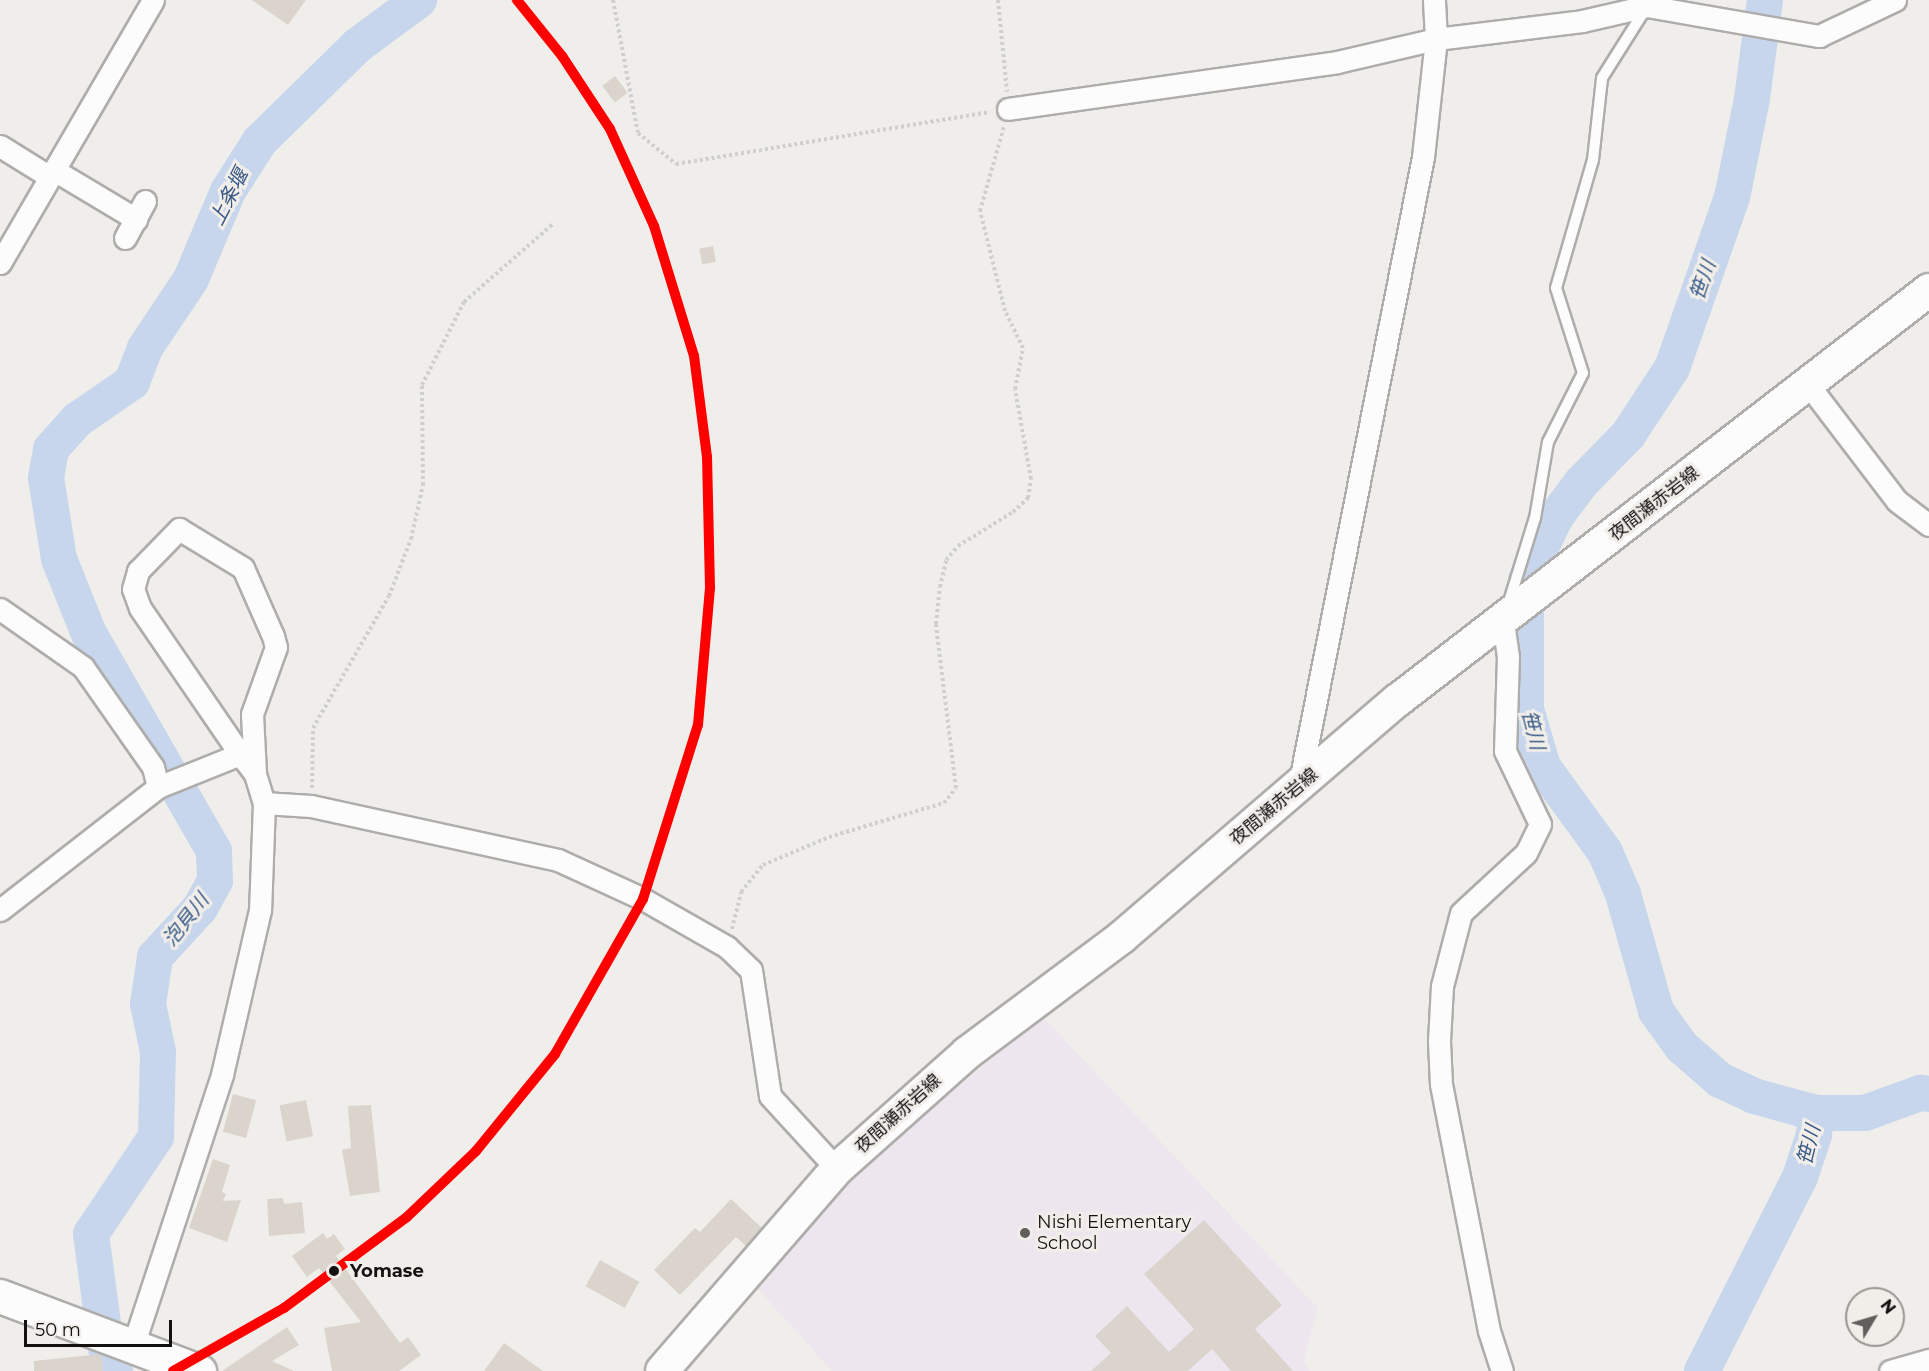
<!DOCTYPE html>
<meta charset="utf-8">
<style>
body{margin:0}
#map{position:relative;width:1929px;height:1371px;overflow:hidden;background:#f0eeeb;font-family:Montserrat,"Noto Sans JP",sans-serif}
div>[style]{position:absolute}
.education>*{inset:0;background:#eee6ef}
.river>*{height:36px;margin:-18px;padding:0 18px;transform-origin:18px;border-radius:18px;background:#c7d6ec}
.building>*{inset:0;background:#dad4cd;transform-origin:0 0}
.path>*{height:4px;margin-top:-2px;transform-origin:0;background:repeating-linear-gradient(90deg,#d0cfcf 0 3px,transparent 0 6px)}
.roads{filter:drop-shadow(2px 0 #aeadab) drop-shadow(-2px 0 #aeadab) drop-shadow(0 2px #aeadab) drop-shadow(0 -2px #aeadab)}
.lane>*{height:10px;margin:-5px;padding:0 5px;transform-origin:5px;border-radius:5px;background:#fdfcfc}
.street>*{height:21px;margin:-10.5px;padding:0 10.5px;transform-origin:10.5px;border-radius:10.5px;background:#fdfcfc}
.secondary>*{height:32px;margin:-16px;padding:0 16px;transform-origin:16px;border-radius:16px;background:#fdfcfc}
.highway>*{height:33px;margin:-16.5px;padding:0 16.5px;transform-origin:16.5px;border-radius:16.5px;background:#fdfcfc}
.rail-1>*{height:10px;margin:-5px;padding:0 5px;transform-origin:5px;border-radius:5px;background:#f00}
.dots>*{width:16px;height:16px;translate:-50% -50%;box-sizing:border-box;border:3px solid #f1eeea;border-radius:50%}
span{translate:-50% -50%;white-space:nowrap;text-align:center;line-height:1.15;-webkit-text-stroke:6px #f1eeea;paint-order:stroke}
.street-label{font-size:18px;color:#131211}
.poi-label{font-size:18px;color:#131211}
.left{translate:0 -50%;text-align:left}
.stop-label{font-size:18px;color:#131211;font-weight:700}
.water-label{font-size:20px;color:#385985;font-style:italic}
.north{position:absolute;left:1845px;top:1287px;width:60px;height:60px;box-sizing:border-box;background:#f1eeea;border:2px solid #989693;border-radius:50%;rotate:52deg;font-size:16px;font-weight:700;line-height:24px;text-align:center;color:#131211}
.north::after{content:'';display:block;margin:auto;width:21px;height:27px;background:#605f5d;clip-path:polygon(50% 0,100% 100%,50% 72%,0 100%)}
.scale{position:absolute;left:24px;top:1320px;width:148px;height:27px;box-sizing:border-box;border:3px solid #131211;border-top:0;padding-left:8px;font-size:18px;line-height:21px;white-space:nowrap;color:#131211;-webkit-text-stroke:4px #f1eeea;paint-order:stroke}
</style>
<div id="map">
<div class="education">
<i style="clip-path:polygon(1043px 1017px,1318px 1308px,1303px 1362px,1310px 1371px,832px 1371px,758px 1289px,847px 1177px)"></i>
</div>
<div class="river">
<i style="left:1765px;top:0;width:100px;rotate:97.5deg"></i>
<i style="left:1752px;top:99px;width:100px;rotate:101.5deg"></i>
<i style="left:1732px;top:197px;width:181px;rotate:109.3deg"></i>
<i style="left:1672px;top:368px;width:80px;rotate:123.3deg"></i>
<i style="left:1628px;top:435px;width:67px;rotate:134.4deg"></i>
<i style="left:1581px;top:483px;width:44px;rotate:126.6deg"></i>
<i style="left:1555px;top:518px;width:68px;rotate:115.1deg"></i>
<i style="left:1526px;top:580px;width:129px;rotate:90deg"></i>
<i style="left:1526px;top:709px;width:60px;rotate:73.7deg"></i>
<i style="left:1543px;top:767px;width:105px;rotate:53.9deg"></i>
<i style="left:1605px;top:852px;width:46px;rotate:66.8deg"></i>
<i style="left:1623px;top:894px;width:122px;rotate:74.2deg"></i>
<i style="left:1656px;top:1011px;width:44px;rotate:54.2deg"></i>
<i style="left:1682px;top:1047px;width:50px;rotate:41deg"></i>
<i style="left:1720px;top:1080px;width:38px;rotate:25deg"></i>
<i style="left:1754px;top:1096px;width:64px;rotate:15.3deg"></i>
<i style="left:1816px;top:1113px;width:49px"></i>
<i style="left:1865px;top:1113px;width:59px;rotate:-20deg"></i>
<i style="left:1920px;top:1093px;width:9px;rotate:6deg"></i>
<i style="left:115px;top:1371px;width:19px;rotate:-115deg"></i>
<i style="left:107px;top:1354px;width:121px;rotate:-97.6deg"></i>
<i style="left:91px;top:1234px;width:117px;rotate:-56.2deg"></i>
<i style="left:156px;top:1137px;width:85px;rotate:-88.7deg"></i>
<i style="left:158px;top:1052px;width:49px;rotate:-101.8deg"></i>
<i style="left:148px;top:1004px;width:48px;rotate:-81.5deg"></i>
<i style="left:155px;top:957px;width:67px;rotate:-47.4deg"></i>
<i style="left:200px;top:908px;width:31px;rotate:-61deg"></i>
<i style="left:215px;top:881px;width:30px;rotate:-92deg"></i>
<i style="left:214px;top:851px;width:250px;rotate:-119.9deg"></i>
<i style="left:89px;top:634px;width:81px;rotate:-111.8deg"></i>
<i style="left:59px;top:559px;width:82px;rotate:-99.1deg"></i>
<i style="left:46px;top:478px;width:29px;rotate:-80deg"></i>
<i style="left:51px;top:449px;width:39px;rotate:-48deg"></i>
<i style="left:77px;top:420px;width:67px;rotate:-34.6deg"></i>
<i style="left:132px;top:382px;width:36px;rotate:-69deg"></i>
<i style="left:145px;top:348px;width:83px;rotate:-56.3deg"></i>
<i style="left:191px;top:279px;width:95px;rotate:-67.2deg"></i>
<i style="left:228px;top:191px;width:59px;rotate:-57.4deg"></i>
<i style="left:260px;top:141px;width:137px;rotate:-44.4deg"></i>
<i style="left:358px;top:45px;width:76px;rotate:-36.4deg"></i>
<i style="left:1702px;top:1371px;width:217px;rotate:-63.2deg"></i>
<i style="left:1800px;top:1177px;width:44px;rotate:-71.6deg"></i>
<i style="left:1814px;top:1135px;width:22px;rotate:-85deg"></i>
</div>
<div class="building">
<i style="clip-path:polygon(252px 0,306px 0,288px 25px)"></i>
<i style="left:615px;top:76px;width:21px;height:16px;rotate:53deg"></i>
<i style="left:713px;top:246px;width:16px;height:14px;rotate:79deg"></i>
<i style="left:233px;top:1094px;width:24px;height:39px;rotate:15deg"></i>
<i style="left:306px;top:1100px;width:37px;height:27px;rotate:79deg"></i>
<i style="clip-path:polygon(371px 1105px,380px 1192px,350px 1196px,342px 1150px,351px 1148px,348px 1106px)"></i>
<i style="clip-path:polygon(213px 1159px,230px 1165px,222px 1192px,226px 1194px,223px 1201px,241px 1200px,227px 1242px,189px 1228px)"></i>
<i style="clip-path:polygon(283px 1198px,284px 1204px,302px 1202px,305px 1233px,269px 1236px,267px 1199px)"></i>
<i style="clip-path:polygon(731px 1199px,762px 1228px,746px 1246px,736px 1237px,680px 1295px,654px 1270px,695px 1228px,700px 1232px)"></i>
<i style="clip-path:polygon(1204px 1220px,1282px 1305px,1255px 1329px,1293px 1371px,1231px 1371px,1212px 1349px,1188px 1371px,1091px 1371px,1111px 1353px,1095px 1336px,1127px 1306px,1169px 1352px,1194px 1329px,1144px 1274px)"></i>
<i style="clip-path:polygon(323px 1233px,327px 1239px,334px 1234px,345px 1249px,336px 1256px,400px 1343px,408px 1337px,421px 1355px,399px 1371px,332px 1371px,324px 1328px,361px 1322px,319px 1268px,307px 1277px,292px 1256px)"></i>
<i style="left:600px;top:1260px;width:45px;height:30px;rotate:29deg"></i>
<i style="clip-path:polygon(287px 1327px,299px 1345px,272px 1361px,294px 1371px,222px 1371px)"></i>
<i style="clip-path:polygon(504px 1343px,543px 1371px,484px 1371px)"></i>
<i style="clip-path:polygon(101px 1354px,103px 1371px,34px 1371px,34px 1361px)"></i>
</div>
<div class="path">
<i style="left:613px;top:0;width:135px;rotate:79.4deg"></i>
<i style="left:638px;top:133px;width:49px;rotate:39.2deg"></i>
<i style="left:676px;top:164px;width:318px;rotate:-9.4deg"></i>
<i style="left:998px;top:0;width:92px;rotate:84.4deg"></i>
<i style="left:312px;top:788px;width:60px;rotate:-89deg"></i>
<i style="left:313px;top:728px;width:152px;rotate:-60.1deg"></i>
<i style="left:389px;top:596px;width:61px;rotate:-68.9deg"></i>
<i style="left:411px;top:539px;width:55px;rotate:-77.5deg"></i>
<i style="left:423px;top:485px;width:100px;rotate:-90.6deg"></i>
<i style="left:422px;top:385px;width:93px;rotate:-63.2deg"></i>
<i style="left:464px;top:302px;width:120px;rotate:-41.3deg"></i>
<i style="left:732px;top:929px;width:38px;rotate:-76deg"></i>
<i style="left:741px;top:892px;width:35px;rotate:-51deg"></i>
<i style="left:763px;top:865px;width:72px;rotate:-23deg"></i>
<i style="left:829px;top:837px;width:120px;rotate:-16.5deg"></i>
<i style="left:944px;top:803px;width:19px;rotate:-51deg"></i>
<i style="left:956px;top:788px;width:165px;rotate:-97deg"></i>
<i style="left:936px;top:624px;width:37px;rotate:-84deg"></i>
<i style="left:940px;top:587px;width:28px;rotate:-77deg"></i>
<i style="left:946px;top:560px;width:18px;rotate:-49deg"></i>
<i style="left:958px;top:546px;width:65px;rotate:-31.7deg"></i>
<i style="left:1013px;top:512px;width:21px;rotate:-43deg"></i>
<i style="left:1028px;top:498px;width:19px;rotate:-81deg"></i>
<i style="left:1031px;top:479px;width:91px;rotate:-100.1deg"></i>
<i style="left:1015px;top:389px;width:42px;rotate:-79deg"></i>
<i style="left:1023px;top:348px;width:41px;rotate:-115.9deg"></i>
<i style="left:1005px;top:311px;width:103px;rotate:-104deg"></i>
<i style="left:980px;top:211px;width:88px;rotate:-74.2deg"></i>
</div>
<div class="roads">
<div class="lane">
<i style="left:1508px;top:605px;width:91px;rotate:-72.8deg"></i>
<i style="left:1535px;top:518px;width:77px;rotate:-80.3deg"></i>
<i style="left:1548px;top:442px;width:77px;rotate:-63.1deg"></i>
<i style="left:1583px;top:373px;width:89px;rotate:-107.6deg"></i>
<i style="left:1556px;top:288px;width:133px;rotate:-73.9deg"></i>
<i style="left:1593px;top:160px;width:82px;rotate:-83.7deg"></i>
<i style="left:1602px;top:78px;width:83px;rotate:-57.8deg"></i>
</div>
<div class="street">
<i style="left:1008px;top:109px;width:332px;rotate:-8.1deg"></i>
<i style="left:1337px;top:62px;width:102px;rotate:-13.1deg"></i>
<i style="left:1436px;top:39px;width:147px;rotate:-7deg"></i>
<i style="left:1582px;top:21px;width:67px;rotate:-13deg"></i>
<i style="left:1647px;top:6px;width:175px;rotate:9.9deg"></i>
<i style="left:1819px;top:36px;width:84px;rotate:-25.3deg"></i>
<i style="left:0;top:146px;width:59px;rotate:31.8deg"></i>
<i style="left:54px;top:170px;width:96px;rotate:30.9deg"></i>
<i style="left:125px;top:238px;width:42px;rotate:-61.6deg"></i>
<i style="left:0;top:263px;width:304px;rotate:-59.8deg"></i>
<i style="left:1807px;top:383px;width:148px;rotate:52.7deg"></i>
<i style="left:1897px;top:501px;width:40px;rotate:37deg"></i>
<i style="left:0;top:609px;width:101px;rotate:34.9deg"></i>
<i style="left:83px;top:667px;width:122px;rotate:55deg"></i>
<i style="left:153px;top:767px;width:21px;rotate:76deg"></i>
<i style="left:240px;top:754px;width:177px;rotate:-124.4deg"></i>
<i style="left:140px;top:608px;width:20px;rotate:-110deg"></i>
<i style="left:133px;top:589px;width:19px;rotate:-74deg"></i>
<i style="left:138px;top:571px;width:59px;rotate:-45.7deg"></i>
<i style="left:179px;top:529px;width:75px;rotate:31.4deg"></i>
<i style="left:243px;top:568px;width:74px;rotate:66.2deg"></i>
<i style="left:273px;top:636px;width:11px;rotate:75deg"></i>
<i style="left:276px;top:647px;width:71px;rotate:109.7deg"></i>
<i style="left:252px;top:714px;width:60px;rotate:87.1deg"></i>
<i style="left:1299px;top:786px;width:641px;rotate:-78.85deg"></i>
<i style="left:1423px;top:157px;width:119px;rotate:-83.7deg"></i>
<i style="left:1436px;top:39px;width:39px;rotate:-93deg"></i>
<i style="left:264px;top:803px;width:47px;rotate:3.7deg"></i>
<i style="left:311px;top:806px;width:253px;rotate:12.3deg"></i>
<i style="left:558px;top:860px;width:94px;rotate:24.6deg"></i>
<i style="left:643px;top:899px;width:97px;rotate:29.7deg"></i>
<i style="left:727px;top:947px;width:33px;rotate:44deg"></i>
<i style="left:751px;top:970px;width:127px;rotate:81.4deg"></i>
<i style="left:770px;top:1096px;width:99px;rotate:47.5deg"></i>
<i style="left:0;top:910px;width:200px;rotate:-37.9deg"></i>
<i style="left:158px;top:787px;width:88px;rotate:-21.9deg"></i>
<i style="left:240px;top:754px;width:25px;rotate:53deg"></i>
<i style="left:255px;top:774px;width:30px;rotate:73deg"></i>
<i style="left:264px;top:803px;width:107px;rotate:92.1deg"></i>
<i style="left:260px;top:910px;width:169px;rotate:103deg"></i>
<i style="left:222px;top:1075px;width:287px;rotate:108.2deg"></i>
<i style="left:1502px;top:1371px;width:42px;rotate:-108deg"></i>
<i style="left:1489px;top:1331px;width:252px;rotate:-101deg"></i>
<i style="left:1441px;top:1084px;width:43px;rotate:-92.7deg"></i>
<i style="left:1439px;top:1041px;width:55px;rotate:-86.9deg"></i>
<i style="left:1442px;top:986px;width:75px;rotate:-75.4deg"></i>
<i style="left:1461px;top:913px;width:88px;rotate:-42.7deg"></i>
<i style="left:1526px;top:853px;width:32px;rotate:-64deg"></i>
<i style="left:1540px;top:824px;width:81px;rotate:-115.6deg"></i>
<i style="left:1505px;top:751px;width:94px;rotate:-88.2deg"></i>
<i style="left:1508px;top:657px;width:37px;rotate:-98deg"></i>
<i style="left:1890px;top:1371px;width:41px;rotate:-15.8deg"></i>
</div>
<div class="secondary">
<i style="left:662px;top:1371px;width:267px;rotate:-49.1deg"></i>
<i style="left:837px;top:1169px;width:174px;rotate:-41.7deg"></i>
<i style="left:967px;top:1053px;width:194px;rotate:-36.8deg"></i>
<i style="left:1122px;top:937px;width:364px;rotate:-40.7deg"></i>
<i style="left:1398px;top:700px;width:671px;rotate:-37.67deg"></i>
</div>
<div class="highway">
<i style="left:0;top:1296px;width:213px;rotate:20.7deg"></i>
</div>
</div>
<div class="rail-1">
<i style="left:173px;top:1371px;width:128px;rotate:-29.6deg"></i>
<i style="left:284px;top:1308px;width:153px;rotate:-36.5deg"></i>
<i style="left:407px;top:1217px;width:95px;rotate:-43.7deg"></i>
<i style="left:476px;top:1151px;width:125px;rotate:-50.8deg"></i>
<i style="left:555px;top:1054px;width:178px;rotate:-60.4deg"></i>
<i style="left:643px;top:899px;width:182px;rotate:-72.5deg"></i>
<i style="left:698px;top:725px;width:138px;rotate:-85deg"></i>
<i style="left:710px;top:588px;width:131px;rotate:-91.3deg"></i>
<i style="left:707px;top:457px;width:102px;rotate:-97.3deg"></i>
<i style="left:694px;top:356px;width:136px;rotate:-107.1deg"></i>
<i style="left:654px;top:226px;width:107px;rotate:-114.4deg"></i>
<i style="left:610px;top:129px;width:87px;rotate:-123.3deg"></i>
<i style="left:562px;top:56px;width:72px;rotate:-128.8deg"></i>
</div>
<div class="dots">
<i style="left:1025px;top:1233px;background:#605f5d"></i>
<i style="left:334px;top:1271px;background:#131211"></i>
</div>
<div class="street-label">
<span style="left:1654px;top:504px;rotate:-38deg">夜間瀬赤岩線</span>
<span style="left:1274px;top:807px;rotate:-40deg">夜間瀬赤岩線</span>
<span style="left:898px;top:1114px;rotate:-42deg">夜間瀬赤岩線</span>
</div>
<div class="poi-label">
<span class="left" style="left:1037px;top:1233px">Nishi Elementary<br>School</span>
</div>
<div class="stop-label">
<span class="left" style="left:350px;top:1271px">Yomase</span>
</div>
<div class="water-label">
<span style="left:229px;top:197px;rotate:-63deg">上条堰</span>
<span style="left:1703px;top:280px;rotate:-71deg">笹川</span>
<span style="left:1533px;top:730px;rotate:76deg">笹川</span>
<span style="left:186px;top:920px;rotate:-52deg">泡貝川</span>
<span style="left:1809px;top:1145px;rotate:-76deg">笹川</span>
</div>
<div class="north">N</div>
<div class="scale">50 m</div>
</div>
